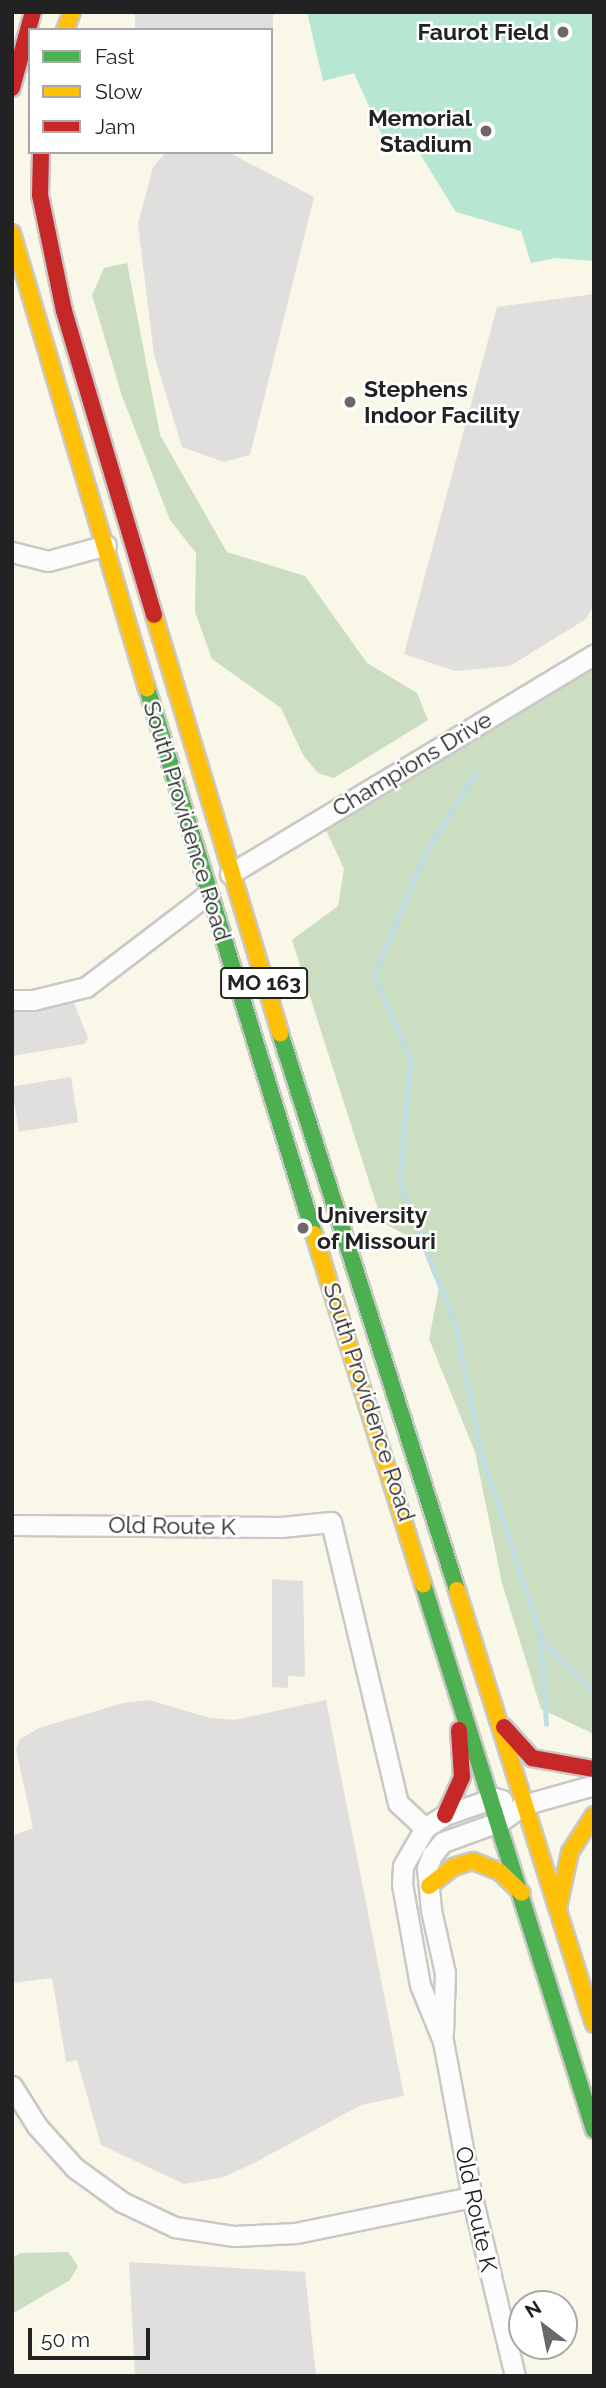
<!DOCTYPE html>
<style>
body{margin:0}
#map{position:relative;width:606px;height:2388px;overflow:hidden;background:#f0eeeb;font-family:Raleway,sans-serif}
div>[style]{position:absolute}
.education>*{inset:0;background:#f8f7e8}
.forest>*{inset:0;background:#cbdec1}
.pitch>*{inset:0;background:#b7e6d2}
.parking>*{inset:0;background:#e0dfde;transform-origin:0 0}
.stream>*{height:5px;margin:-2.5px;padding:0 2.5px;transform-origin:2.5px;border-radius:2.5px;background:#bfdbe3}
.roads{filter:drop-shadow(2px 0 #c9c8c7) drop-shadow(-2px 0 #c9c8c7) drop-shadow(0 2px #c9c8c7) drop-shadow(0 -2px #c9c8c7)}
.street>*{height:19px;margin:-9.5px;padding:0 9.5px;transform-origin:9.5px;border-radius:9.5px;background:#fdfcfc}
.fast>*{height:16px;margin:-8px;padding:0 8px;transform-origin:8px;border-radius:8px;background:#4caf50}
.slow>*{height:16px;margin:-8px;padding:0 8px;transform-origin:8px;border-radius:8px;background:#ffc107}
.jam>*{height:16px;margin:-8px;padding:0 8px;transform-origin:8px;border-radius:8px;background:#c62828}
.dots>*{width:19px;height:19px;translate:-50% -50%;box-sizing:border-box;border:4px solid #fff;border-radius:50%}
span{translate:-50% -50%;white-space:nowrap;text-align:center;line-height:1.15;-webkit-text-stroke:5px #fff;paint-order:stroke}
.shield-label span{padding:2px 5px;background:#fff;border:2px solid;border-radius:5px;-webkit-text-stroke-width:0}
.shield-label{font-size:21px;color:#222;font-weight:700}
.poi-label{font-size:23px;color:#222;font-weight:700}
.right{translate:-100% -50%;text-align:right}
.left{translate:0 -50%;text-align:left}
.street-label{font-size:23px;color:#222}
.frame{position:absolute;inset:0;border:14px solid #222;pointer-events:none}
.legend{position:absolute;left:28px;top:28px;width:245px;height:126px;box-sizing:border-box;background:#fff;border:2px solid #a7a7a7;margin:0;padding:9px 12px;list-style:none;font-size:21px;color:#222}
.legend li{display:flex;align-items:center;gap:14px;height:35px}
.legend b{width:35px;border:2px solid #a7a7a7}
.north{position:absolute;left:508px;top:2290px;width:70px;height:70px;box-sizing:border-box;background:#fff;border:2px solid #a7a7a7;border-radius:50%;rotate:328deg;font-size:19px;font-weight:700;line-height:28px;text-align:center;color:#222}
.north::after{content:'';display:block;margin:auto;width:24px;height:32px;background:#6a6968;clip-path:polygon(50% 0,100% 100%,50% 72%,0 100%)}
.scale{position:absolute;left:28px;top:2328px;width:122px;height:32px;box-sizing:border-box;border:4px solid #222;border-top:0;padding-left:9px;font-size:21px;line-height:24px;white-space:nowrap;color:#222;-webkit-text-stroke:5px #fff;paint-order:stroke}
</style>
<div id="map">
<div class="education">
<i style="clip-path:polygon(evenodd,12px 12px,594px 12px,594px 2376px,12px 2376px,12px 12px,30px 30px,271px 30px,271px 152px,30px 152px,30px 30px,12px 12px,522px 2304px,564px 2304px,564px 2346px,522px 2346px,522px 2304px)"></i>
</div>
<div class="forest">
<i style="clip-path:polygon(127px 263px,160px 435px,227px 552px,305px 576px,367px 663px,417px 693px,428px 720px,334px 778px,318px 773px,303px 755px,281px 708px,212px 659px,195px 612px,196px 553px,170px 520px,122px 396px,92px 295px,104px 268px)"></i>
<i style="clip-path:polygon(594px 668px,594px 1734px,541px 1709px,502px 1583px,475px 1452px,429px 1339px,439px 1288px,420px 1243px,382px 1222px,292px 940px,338px 906px,344px 869px,326px 830px)"></i>
<i style="clip-path:polygon(68px 2252px,78px 2266px,70px 2280px,12px 2314px,12px 2258px,21px 2253px)"></i>
</div>
<div class="pitch">
<i style="clip-path:polygon(307px 12px,594px 12px,594px 261px,556px 258px,531px 263px,521px 231px,456px 212px,415px 146px,390px 153px,354px 73px,323px 81px)"></i>
</div>
<div class="parking">
<i style="left:135px;top:12px;width:138px;height:18px"></i>
<i style="clip-path:polygon(166px 152px,228px 152px,314px 197px,250px 455px,224px 462px,182px 447px,154px 355px,138px 224px,153px 167px)"></i>
<i style="clip-path:polygon(594px 294px,594px 605px,586px 619px,510px 666px,455px 671px,404px 654px,497px 307px)"></i>
<i style="clip-path:polygon(72px 998px,88px 1038px,85px 1044px,12px 1056px,12px 1011px)"></i>
<i style="left:71px;top:1077px;width:46px;height:60px;rotate:81deg"></i>
<i style="clip-path:polygon(272px 1579px,303px 1581px,305px 1677px,288px 1676px,288px 1688px,272px 1687px)"></i>
<i style="clip-path:polygon(149px 1700px,210px 1718px,234px 1720px,326px 1700px,404px 2096px,361px 2105px,256px 2162px,224px 2177px,184px 2184px,101px 2145px,77px 2060px,66px 2062px,52px 1978px,12px 1983px,12px 1836px,33px 1828px,16px 1749px,20px 1739px,39px 1728px,123px 1703px)"></i>
<i style="clip-path:polygon(129px 2262px,305px 2272px,316px 2376px,135px 2376px)"></i>
</div>
<div class="stream">
<i style="left:476px;top:773px;width:92px;rotate:123deg"></i>
<i style="left:426px;top:850px;width:135px;rotate:112.6deg"></i>
<i style="left:374px;top:975px;width:91px;rotate:66.8deg"></i>
<i style="left:410px;top:1059px;width:125px;rotate:95deg"></i>
<i style="left:399px;top:1184px;width:151px;rotate:68.2deg"></i>
<i style="left:455px;top:1324px;width:132px;rotate:78.6deg"></i>
<i style="left:481px;top:1453px;width:191px;rotate:72deg"></i>
<i style="left:540px;top:1635px;width:89px;rotate:86.1deg"></i>
<i style="left:540px;top:1639px;width:76px;rotate:45deg"></i>
</div>
<div class="roads">
<div class="street">
<i style="left:12px;top:552px;width:37px;rotate:14deg"></i>
<i style="left:48px;top:561px;width:60px;rotate:-15.4deg"></i>
<i style="left:230px;top:874px;width:425px;rotate:-31.1deg"></i>
<i style="left:12px;top:1000px;width:21px"></i>
<i style="left:33px;top:1000px;width:55px;rotate:-13.8deg"></i>
<i style="left:86px;top:987px;width:153px;rotate:-37.3deg"></i>
<i style="left:12px;top:1525px;width:269px;rotate:0.4deg"></i>
<i style="left:281px;top:1527px;width:50px;rotate:-5.7deg"></i>
<i style="left:331px;top:1522px;width:289px;rotate:76.6deg"></i>
<i style="left:398px;top:1803px;width:37px;rotate:43deg"></i>
<i style="left:502px;top:1800px;width:8px;rotate:-166deg"></i>
<i style="left:494px;top:1798px;width:52px;rotate:160.9deg"></i>
<i style="left:445px;top:1815px;width:24px;rotate:147deg"></i>
<i style="left:425px;top:1828px;width:44px;rotate:120.1deg"></i>
<i style="left:403px;top:1866px;width:18px;rotate:93deg"></i>
<i style="left:402px;top:1884px;width:103px;rotate:79.9deg"></i>
<i style="left:420px;top:1985px;width:61px;rotate:67.7deg"></i>
<i style="left:443px;top:2041px;width:159px;rotate:79.5deg"></i>
<i style="left:472px;top:2197px;width:184px;rotate:76.5deg"></i>
<i style="left:443px;top:2033px;width:60px;rotate:-88.1deg"></i>
<i style="left:445px;top:1973px;width:65px;rotate:-102.5deg"></i>
<i style="left:431px;top:1910px;width:42px;rotate:-95.4deg"></i>
<i style="left:427px;top:1868px;width:14px;rotate:-69deg"></i>
<i style="left:432px;top:1855px;width:17px;rotate:-50deg"></i>
<i style="left:443px;top:1842px;width:62px;rotate:-19.9deg"></i>
<i style="left:501px;top:1821px;width:27px;rotate:-36deg"></i>
<i style="left:523px;top:1805px;width:74px;rotate:-15.7deg"></i>
<i style="left:12px;top:2086px;width:47px;rotate:58deg"></i>
<i style="left:37px;top:2126px;width:57px;rotate:47.9deg"></i>
<i style="left:75px;top:2168px;width:58px;rotate:35.9deg"></i>
<i style="left:122px;top:2202px;width:59px;rotate:25.3deg"></i>
<i style="left:175px;top:2227px;width:60px;rotate:8.7deg"></i>
<i style="left:234px;top:2236px;width:62px;rotate:-2.8deg"></i>
<i style="left:296px;top:2233px;width:180px;rotate:-11.6deg"></i>
</div>
<div class="fast">
<i style="left:147px;top:688px;width:571px;rotate:72.99deg"></i>
<i style="left:280px;top:1033px;width:584px;rotate:72.37deg"></i>
<i style="left:423px;top:1584px;width:572px;rotate:72.61deg"></i>
</div>
<div class="slow">
<i style="left:65px;top:30px;width:19px;rotate:-69deg"></i>
<i style="left:12px;top:233px;width:475px;rotate:73.5deg"></i>
<i style="left:154px;top:615px;width:437px;rotate:73.2deg"></i>
<i style="left:314px;top:1234px;width:367px;rotate:72.7deg"></i>
<i style="left:457px;top:1590px;width:455px;rotate:72.5deg"></i>
<i style="left:429px;top:1886px;width:31px;rotate:-38deg"></i>
<i style="left:453px;top:1867px;width:21px;rotate:-17deg"></i>
<i style="left:473px;top:1861px;width:29px;rotate:22deg"></i>
<i style="left:500px;top:1872px;width:30px;rotate:44deg"></i>
<i style="left:558px;top:1908px;width:57px;rotate:-77.9deg"></i>
<i style="left:570px;top:1852px;width:44px;rotate:-57deg"></i>
</div>
<div class="jam">
<i style="left:12px;top:88px;width:79px;rotate:-74.6deg"></i>
<i style="left:41px;top:152px;width:43px;rotate:91.3deg"></i>
<i style="left:40px;top:195px;width:118px;rotate:78.3deg"></i>
<i style="left:64px;top:311px;width:317px;rotate:73.5deg"></i>
<i style="left:504px;top:1727px;width:42px;rotate:47.9deg"></i>
<i style="left:532px;top:1758px;width:63px;rotate:10.1deg"></i>
<i style="left:445px;top:1815px;width:42px;rotate:-65.9deg"></i>
<i style="left:462px;top:1777px;width:47px;rotate:-93.7deg"></i>
</div>
</div>
<div class="dots">
<i style="left:563px;top:32px;background:#6a6968"></i>
<i style="left:486px;top:131px;background:#6a6968"></i>
<i style="left:350px;top:402px;background:#6a6968"></i>
<i style="left:303px;top:1228px;background:#6a6968"></i>
</div>
<div class="shield-label">
<span style="left:264px;top:983px">MO 163</span>
</div>
<div class="poi-label">
<span class="right" style="left:549px;top:32px">Faurot Field</span>
<span class="right" style="left:472px;top:131px">Memorial<br>Stadium</span>
<span class="left" style="left:364px;top:402px">Stephens<br>Indoor Facility</span>
<span class="left" style="left:317px;top:1228px">University<br>of Missouri</span>
</div>
<div class="street-label">
<span style="left:412px;top:764px;rotate:-31deg">Champions Drive</span>
<span style="left:187px;top:821px;rotate:73deg">South Providence Road</span>
<span style="left:369px;top:1402px;rotate:72deg">South Providence Road</span>
<span style="left:172px;top:1526px;rotate:1deg">Old Route K</span>
<span style="left:476px;top:2209px;rotate:78deg">Old Route K</span>
</div>
<div class="frame"></div>
<ul class="legend">
<li><b style="height:9px;background:#4caf50"></b>Fast</li>
<li><b style="height:9px;background:#ffc107"></b>Slow</li>
<li><b style="height:9px;background:#c62828"></b>Jam</li>
</ul>
<div class="north">N</div>
<div class="scale">50 m</div>
</div>
